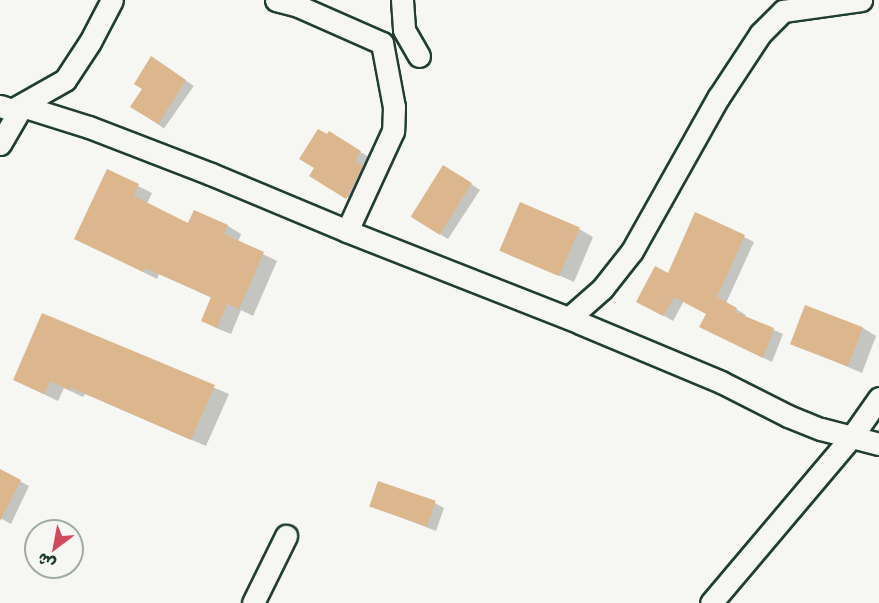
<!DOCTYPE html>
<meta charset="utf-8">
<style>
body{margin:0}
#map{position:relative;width:879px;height:603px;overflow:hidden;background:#f6f6f2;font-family:"Playpen Sans","Playpen Sans Arabic",sans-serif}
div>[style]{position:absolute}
.shadow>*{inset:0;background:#0003;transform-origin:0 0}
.building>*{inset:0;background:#dcb78d;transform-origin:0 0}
.roads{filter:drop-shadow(2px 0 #1f3d34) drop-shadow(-2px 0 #1f3d34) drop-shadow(0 2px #1f3d34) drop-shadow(0 -2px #1f3d34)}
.minor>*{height:21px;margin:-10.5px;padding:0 10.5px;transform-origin:10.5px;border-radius:10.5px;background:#f6f6f2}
span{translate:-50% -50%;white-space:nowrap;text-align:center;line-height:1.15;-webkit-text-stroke:4.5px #f6f6f2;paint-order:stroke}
.north{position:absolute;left:24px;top:519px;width:60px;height:60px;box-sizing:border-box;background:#f6f6f2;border:2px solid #a0aca6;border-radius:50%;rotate:212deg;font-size:16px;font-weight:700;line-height:24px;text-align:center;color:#1f3d34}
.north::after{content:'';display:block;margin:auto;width:21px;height:27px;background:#d1495b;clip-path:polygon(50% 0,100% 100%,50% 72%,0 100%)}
</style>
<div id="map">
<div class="shadow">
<i style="left:161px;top:63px;width:40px;height:52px;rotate:35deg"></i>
<i style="clip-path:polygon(342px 141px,374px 160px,360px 205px,347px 197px)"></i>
<i style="clip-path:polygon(108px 171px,152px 193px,147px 204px,189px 225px,195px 212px,228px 226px,241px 234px,238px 242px,277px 261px,253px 316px,241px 310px,231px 334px,216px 328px,203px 320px,212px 298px,159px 274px,157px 279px,76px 238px)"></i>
<i style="clip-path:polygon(453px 172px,480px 190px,448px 239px,438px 233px)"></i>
<i style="clip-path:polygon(579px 229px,593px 237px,574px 282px,502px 250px)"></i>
<i style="clip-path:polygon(744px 237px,754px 242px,726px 303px,746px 315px,744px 317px,783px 334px,772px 362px,710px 332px,708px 314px,684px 301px,673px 321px,638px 301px,668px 275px)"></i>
<i style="clip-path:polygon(43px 315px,229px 394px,206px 446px,85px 394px,83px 397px,64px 388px,58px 401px,14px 380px)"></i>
<i style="clip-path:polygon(863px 328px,876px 336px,862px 373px,792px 343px)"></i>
<i style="clip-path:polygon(0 471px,29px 486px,11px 524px,0 518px)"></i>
<i style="clip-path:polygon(435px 503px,444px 508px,436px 531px,371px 506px)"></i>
</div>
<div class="building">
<i style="clip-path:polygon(151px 56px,186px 80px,158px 124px,130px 107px,142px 89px,134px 84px)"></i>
<i style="clip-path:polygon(318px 129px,327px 134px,329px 131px,361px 151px,355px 161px,363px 166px,346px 199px,309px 176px,314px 168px,299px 159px)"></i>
<i style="left:443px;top:165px;width:34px;height:61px;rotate:32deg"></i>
<i style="clip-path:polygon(107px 169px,139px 184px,134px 196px,188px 223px,194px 210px,228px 225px,224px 234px,264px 252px,239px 309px,227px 304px,217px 328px,201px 321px,211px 297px,145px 268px,143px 272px,74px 239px)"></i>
<i style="left:520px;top:202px;width:65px;height:53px;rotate:23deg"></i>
<i style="clip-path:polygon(695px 212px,745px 235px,717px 297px,737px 308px,735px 312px,774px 328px,763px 358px,699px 327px,706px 314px,674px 297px,663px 316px,636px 302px,655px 266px,668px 273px)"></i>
<i style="left:805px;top:305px;width:62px;height:42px;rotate:21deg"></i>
<i style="clip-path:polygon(42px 313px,215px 385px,191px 440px,70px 387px,69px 390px,50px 381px,44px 394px,13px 380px)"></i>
<i style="clip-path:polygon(0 469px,21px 480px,0 521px)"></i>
<i style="left:378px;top:481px;width:61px;height:27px;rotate:19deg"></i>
</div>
<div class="roads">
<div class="minor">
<i style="left:276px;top:0;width:23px;rotate:15deg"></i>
<i style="left:298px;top:6px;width:92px;rotate:23.8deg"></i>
<i style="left:382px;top:43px;width:65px;rotate:79.4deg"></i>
<i style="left:394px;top:107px;width:24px;rotate:92deg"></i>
<i style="left:393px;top:131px;width:110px;rotate:114.7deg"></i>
<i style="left:402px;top:0;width:30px;rotate:86deg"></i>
<i style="left:404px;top:30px;width:30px;rotate:60deg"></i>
<i style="left:0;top:106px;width:13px;rotate:18deg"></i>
<i style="left:12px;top:110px;width:61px;rotate:-29.5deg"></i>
<i style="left:65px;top:80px;width:45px;rotate:-56.7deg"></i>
<i style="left:90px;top:42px;width:47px;rotate:-62.4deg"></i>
<i style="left:22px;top:106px;width:70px;rotate:17.4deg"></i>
<i style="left:89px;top:127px;width:131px;rotate:21.1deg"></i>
<i style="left:211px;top:174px;width:147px;rotate:22.7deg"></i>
<i style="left:347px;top:231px;width:251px;rotate:21.5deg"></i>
<i style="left:580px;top:323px;width:153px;rotate:22.7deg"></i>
<i style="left:721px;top:382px;width:75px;rotate:26.9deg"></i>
<i style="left:788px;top:416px;width:35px;rotate:22deg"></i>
<i style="left:821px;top:429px;width:60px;rotate:14.5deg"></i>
<i style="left:0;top:144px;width:44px;rotate:-59.9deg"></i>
<i style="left:569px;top:318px;width:44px;rotate:-41.3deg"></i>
<i style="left:602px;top:289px;width:48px;rotate:-51.7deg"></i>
<i style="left:632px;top:251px;width:176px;rotate:-60.7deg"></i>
<i style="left:718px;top:98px;width:77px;rotate:-56.7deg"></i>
<i style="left:760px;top:34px;width:33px;rotate:-45deg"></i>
<i style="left:783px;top:11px;width:79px;rotate:-8deg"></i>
<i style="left:253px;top:603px;width:75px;rotate:-63.8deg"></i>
<i style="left:711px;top:603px;width:220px;rotate:-49.8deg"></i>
<i style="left:853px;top:435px;width:45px;rotate:-54.9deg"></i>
</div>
</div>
<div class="north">ش</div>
</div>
